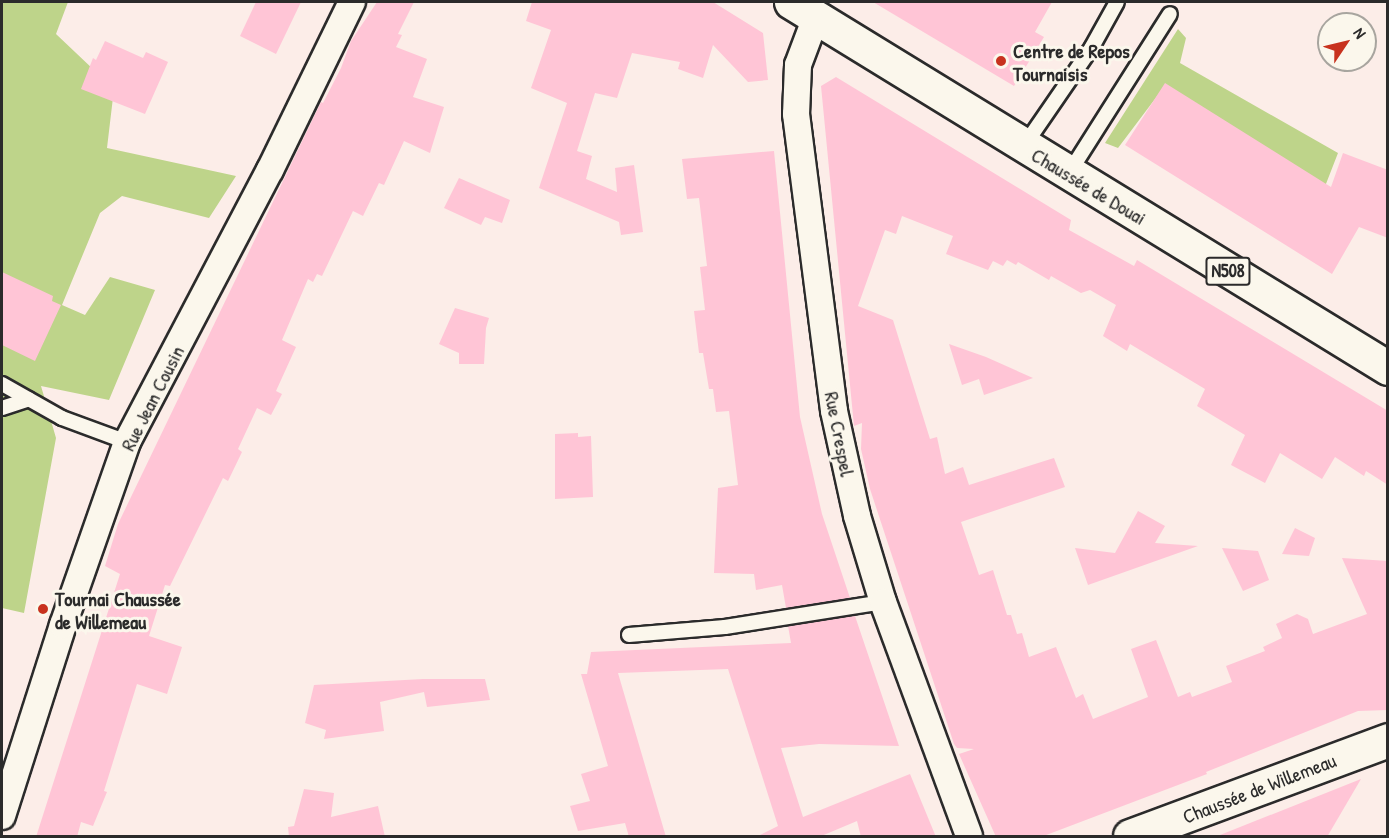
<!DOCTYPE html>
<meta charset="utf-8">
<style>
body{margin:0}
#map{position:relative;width:1389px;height:838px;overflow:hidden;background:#fcede8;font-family:"Patrick Hand",sans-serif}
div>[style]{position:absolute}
.green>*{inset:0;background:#bed48a}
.building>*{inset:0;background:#ffc5d6}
.roads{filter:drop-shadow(2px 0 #2b2b2b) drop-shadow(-2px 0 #2b2b2b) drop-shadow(0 2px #2b2b2b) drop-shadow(0 -2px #2b2b2b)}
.lane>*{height:14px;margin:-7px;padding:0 7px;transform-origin:7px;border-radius:7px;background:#fbf7ec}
.street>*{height:26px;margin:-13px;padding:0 13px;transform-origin:13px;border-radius:13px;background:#fbf7ec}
.secondary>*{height:33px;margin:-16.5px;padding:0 16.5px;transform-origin:16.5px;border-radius:16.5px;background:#fbf7ec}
.primary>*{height:33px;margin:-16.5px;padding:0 16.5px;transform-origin:16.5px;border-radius:16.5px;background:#fbf7ec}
.dots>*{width:16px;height:16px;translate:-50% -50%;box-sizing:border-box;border:3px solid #fbf7ec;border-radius:50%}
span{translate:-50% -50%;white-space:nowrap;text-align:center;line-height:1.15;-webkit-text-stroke:6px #fbf7ec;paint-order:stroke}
.shield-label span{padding:2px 4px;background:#fbf7ec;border:2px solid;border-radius:4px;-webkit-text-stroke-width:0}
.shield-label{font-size:18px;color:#2b2b2b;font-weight:700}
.poi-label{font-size:20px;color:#2b2b2b;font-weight:700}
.left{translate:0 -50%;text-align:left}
.street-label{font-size:20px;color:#2b2b2b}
.frame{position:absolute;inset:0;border:3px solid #2b2b2b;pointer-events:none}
.north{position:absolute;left:1317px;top:12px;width:60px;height:60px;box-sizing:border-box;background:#fbf7ec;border:2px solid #a8a59f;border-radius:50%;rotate:55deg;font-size:16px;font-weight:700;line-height:24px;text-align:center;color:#2b2b2b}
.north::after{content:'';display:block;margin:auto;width:21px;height:27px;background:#c8321e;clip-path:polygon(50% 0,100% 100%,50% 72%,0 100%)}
</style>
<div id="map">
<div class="green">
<i style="clip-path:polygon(2px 2px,68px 2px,56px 34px,114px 89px,107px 148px,236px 176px,209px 218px,122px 196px,100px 213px,62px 305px,85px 315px,110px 277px,155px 290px,109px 400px,41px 386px,56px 438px,24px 613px,2px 608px)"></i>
<i style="clip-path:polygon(1178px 29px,1186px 38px,1180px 63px,1338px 153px,1324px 189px,1164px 87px,1118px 148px,1105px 143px)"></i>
</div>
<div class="building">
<i style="clip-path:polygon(256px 2px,301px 2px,276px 54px,240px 36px)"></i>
<i style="clip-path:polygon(377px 2px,414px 2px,398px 34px,402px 35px,396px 47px,427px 59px,413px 97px,444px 107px,430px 153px,404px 141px,384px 185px,379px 183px,363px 216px,353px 211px,322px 276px,317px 274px,313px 282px,308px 279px,282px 340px,296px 347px,276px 391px,282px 394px,271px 415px,257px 408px,238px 449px,242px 452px,228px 481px,223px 478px,170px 586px,165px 585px,149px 636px,182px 647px,167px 694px,137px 684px,104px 791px,107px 792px,93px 826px,81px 822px,77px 837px,36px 837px,120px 574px,105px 566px,118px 524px,321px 102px,323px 103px,341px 68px,351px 41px)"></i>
<i style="clip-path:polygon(532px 2px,713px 2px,763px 33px,768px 80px,748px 82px,713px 45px,703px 78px,678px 69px,680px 62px,632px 53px,617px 98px,595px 93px,577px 151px,592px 156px,586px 179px,617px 192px,615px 168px,634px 165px,643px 232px,621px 235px,619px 222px,539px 188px,567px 103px,531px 88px,551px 30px,526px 21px)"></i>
<i style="clip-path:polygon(873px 2px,1052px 2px,1035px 32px,1044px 37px,1014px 86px)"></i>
<i style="clip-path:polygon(105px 41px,143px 58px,146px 52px,168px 62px,145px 114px,81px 89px,93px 58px,96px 60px)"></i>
<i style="clip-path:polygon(836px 77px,1071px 220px,1069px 230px,1134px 266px,1137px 260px,1388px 411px,1388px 485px,1366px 471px,1364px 476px,1335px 457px,1322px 479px,1280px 453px,1265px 483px,1231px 465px,1245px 435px,1197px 406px,1205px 389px,1130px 344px,1127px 351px,1103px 336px,1116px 305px,1090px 290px,1081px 293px,1051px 276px,1049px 280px,1018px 262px,1016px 265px,1007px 260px,1003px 266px,993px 261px,988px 270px,946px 254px,953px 236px,902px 216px,896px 234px,885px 230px,858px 306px,893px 320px,930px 439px,937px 437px,945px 474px,963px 467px,969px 485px,1054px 458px,1065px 487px,961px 522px,979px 575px,993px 570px,1007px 615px,1011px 615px,1017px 634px,1022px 633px,1029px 657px,1056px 647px,1076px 698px,1083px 694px,1093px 719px,1148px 697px,1131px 649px,1156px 640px,1178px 697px,1190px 692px,1192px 697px,1232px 682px,1226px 666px,1265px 651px,1263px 647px,1282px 638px,1276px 624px,1297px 614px,1308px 619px,1313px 634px,1367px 614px,1342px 558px,1388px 561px,1388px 710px,1358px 711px,1206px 772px,1207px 774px,1041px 837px,996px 837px,959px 754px,974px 749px,957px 748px,954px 744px,870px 489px,861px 449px,862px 423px,854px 426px,821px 86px)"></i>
<i style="clip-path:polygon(1165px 83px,1331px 187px,1343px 153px,1388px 170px,1388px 238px,1359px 227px,1332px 274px,1125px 145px)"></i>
<i style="clip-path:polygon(774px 151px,800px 417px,822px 514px,850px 598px,786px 608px,782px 585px,756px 590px,754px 574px,714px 573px,718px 488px,738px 485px,729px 411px,716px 412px,713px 389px,709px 389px,703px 353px,699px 353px,694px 311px,705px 310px,700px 267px,707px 266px,699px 198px,687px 199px,682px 159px)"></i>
<i style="clip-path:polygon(459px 178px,510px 200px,502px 223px,485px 217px,481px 225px,444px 208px)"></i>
<i style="clip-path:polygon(2px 272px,53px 296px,52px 301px,61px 305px,35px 361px,2px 345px)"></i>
<i style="clip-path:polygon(455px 308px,489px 318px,486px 328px,484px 364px,459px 364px,459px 353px,439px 344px)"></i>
<i style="clip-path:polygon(949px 344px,986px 357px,1033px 378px,984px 395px,979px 379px,962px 385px)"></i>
<i style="clip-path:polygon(578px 433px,578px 437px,591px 436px,593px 497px,555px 499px,555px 434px)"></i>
<i style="clip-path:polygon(1138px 511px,1165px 526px,1155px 543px,1198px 546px,1088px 585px,1075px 548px,1115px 553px)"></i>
<i style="clip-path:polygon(1295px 528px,1315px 538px,1309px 556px,1282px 554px)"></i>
<i style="clip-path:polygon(1222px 548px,1258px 551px,1269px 580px,1243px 591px)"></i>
<i style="clip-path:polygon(855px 616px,899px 746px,819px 744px,781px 748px,803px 817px,910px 774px,936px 837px,861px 837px,857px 821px,819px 837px,756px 837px,778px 826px,728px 669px,618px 673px,666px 837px,629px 837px,625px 823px,578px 831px,570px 806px,590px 801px,581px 774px,608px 766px,581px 674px,587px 674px,591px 652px,791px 643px,788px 626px)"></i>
<i style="clip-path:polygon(423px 679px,485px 679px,490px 700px,427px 707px,424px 692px,380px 702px,384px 731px,324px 739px,326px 730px,305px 723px,314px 685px)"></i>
<i style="clip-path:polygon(1361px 779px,1327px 837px,1220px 837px,1220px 835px)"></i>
<i style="clip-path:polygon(304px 789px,334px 793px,331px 817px,378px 806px,385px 837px,289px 837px,288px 827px,294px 826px)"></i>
</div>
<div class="roads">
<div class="lane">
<i style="left:1024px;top:146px;width:120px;rotate:-55.5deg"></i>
<i style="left:1092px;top:47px;width:51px;rotate:-60.9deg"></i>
<i style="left:1069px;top:173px;width:188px;rotate:-57.6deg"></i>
<i style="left:2px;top:384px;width:69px;rotate:29.5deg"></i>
<i style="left:62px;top:418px;width:69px;rotate:20.3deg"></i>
<i style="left:2px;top:408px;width:28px;rotate:-18deg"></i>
<i style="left:629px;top:635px;width:96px;rotate:-4.8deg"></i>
<i style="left:725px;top:627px;width:160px;rotate:-9deg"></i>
</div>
<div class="street">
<i style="left:816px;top:17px;width:51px;rotate:110.6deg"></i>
<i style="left:798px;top:65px;width:49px;rotate:92.3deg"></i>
<i style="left:796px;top:114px;width:299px;rotate:82.7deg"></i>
<i style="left:834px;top:411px;width:107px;rotate:77.6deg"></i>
<i style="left:857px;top:516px;width:90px;rotate:73.2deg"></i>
<i style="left:883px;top:602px;width:249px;rotate:69.8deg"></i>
<i style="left:2px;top:816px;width:201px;rotate:-72.3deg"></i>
<i style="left:63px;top:625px;width:194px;rotate:-70.7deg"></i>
<i style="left:127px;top:442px;width:307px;rotate:-62.3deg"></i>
<i style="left:270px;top:170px;width:187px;rotate:-64deg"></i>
</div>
<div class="secondary">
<i style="left:1130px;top:836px;width:275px;rotate:-20.4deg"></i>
</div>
<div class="primary">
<i style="left:791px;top:2px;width:700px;rotate:31.51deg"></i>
</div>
</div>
<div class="dots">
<i style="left:1001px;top:61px;background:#c8321e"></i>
<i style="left:43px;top:609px;background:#c8321e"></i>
</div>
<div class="shield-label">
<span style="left:1228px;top:271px">N508</span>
</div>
<div class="poi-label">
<span class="left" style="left:1013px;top:62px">Centre de Repos<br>Tournaisis</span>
<span class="left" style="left:55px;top:610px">Tournai Chaussée<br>de Willemeau</span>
</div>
<div class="street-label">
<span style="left:1089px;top:186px;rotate:31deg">Chaussée de Douai</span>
<span style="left:152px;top:398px;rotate:-63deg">Rue Jean Cousin</span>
<span style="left:840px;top:434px;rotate:79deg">Rue Crespel</span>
<span style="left:1259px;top:788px;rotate:-21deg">Chaussée de Willemeau</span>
</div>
<div class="frame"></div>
<div class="north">N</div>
</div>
